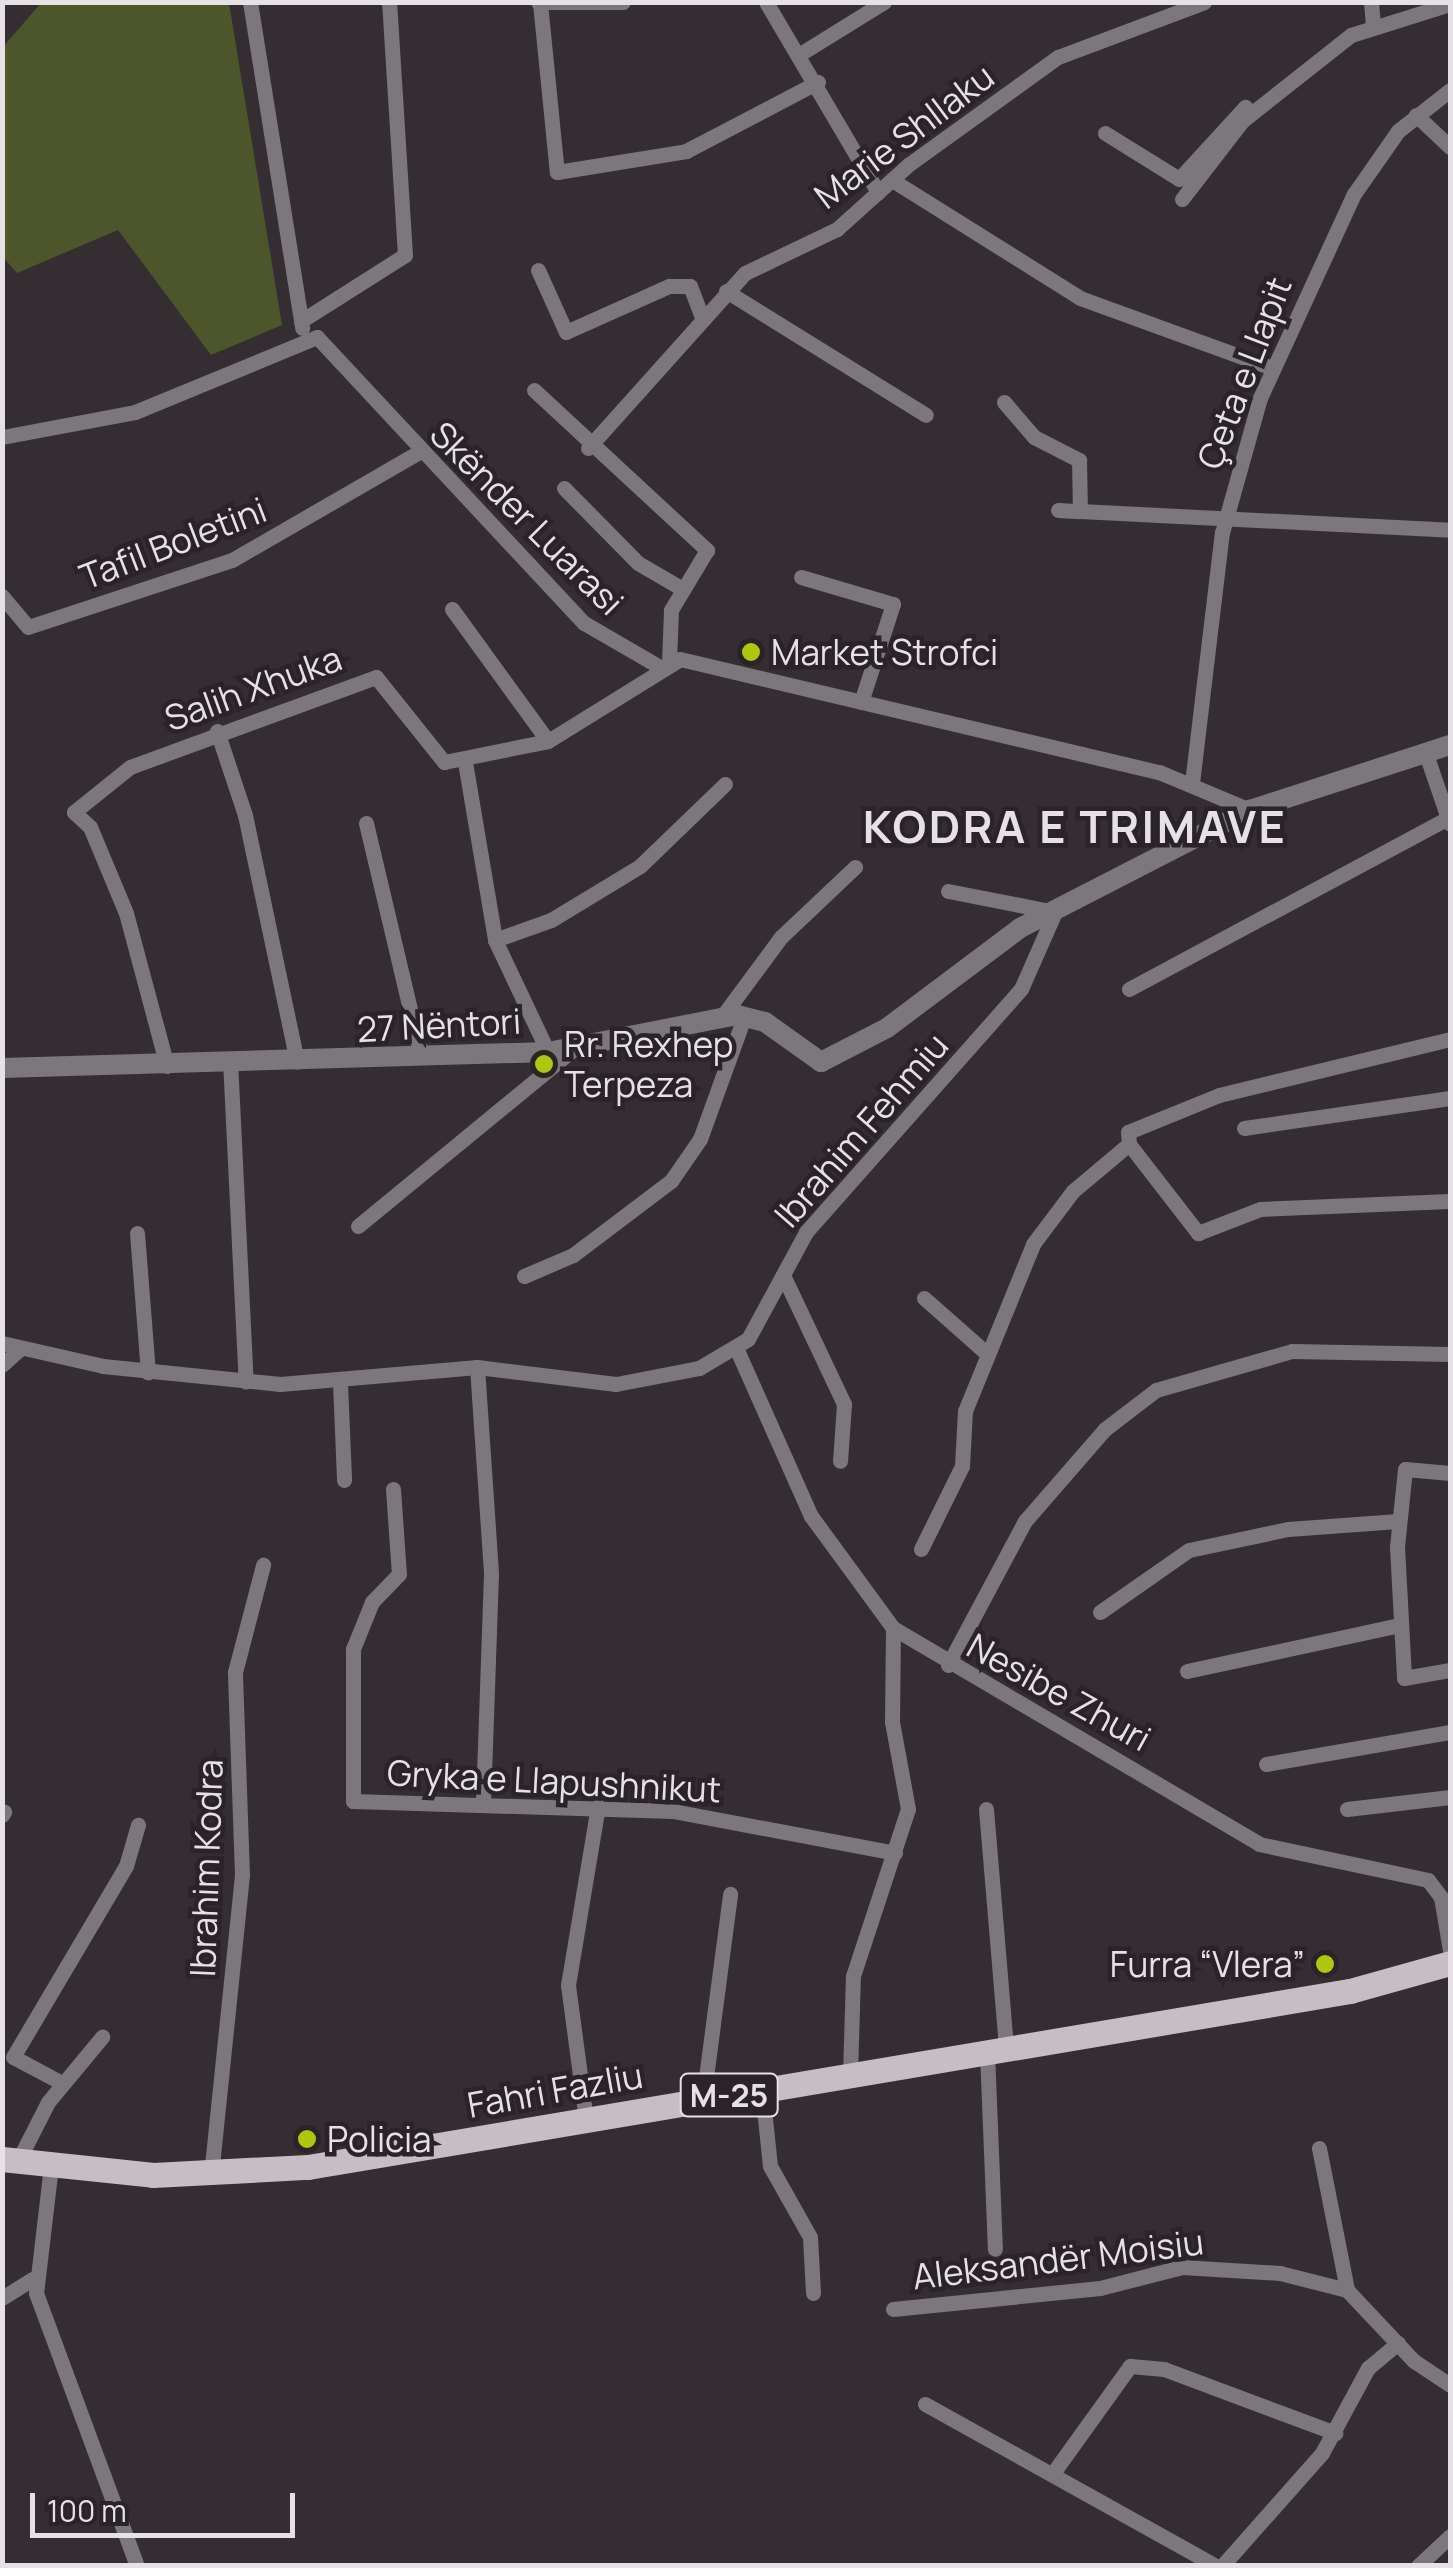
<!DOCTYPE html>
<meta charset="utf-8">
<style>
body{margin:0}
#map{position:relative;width:1453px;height:2568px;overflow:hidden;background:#342e33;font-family:Manrope,sans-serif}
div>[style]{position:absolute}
.green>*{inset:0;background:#4d552b}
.minor>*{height:15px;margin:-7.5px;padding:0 7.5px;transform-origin:7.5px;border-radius:7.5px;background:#7b777a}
.tertiary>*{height:20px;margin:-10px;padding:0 10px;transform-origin:10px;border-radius:10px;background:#7b777a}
.primary>*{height:25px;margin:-12.5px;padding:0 12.5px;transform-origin:12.5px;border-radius:12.5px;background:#c6bec4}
.dots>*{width:28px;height:28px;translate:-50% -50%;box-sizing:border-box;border:5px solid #2a2429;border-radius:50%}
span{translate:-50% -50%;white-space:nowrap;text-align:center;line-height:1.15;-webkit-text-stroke:9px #2a2429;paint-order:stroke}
.shield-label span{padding:2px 8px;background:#2a2429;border:2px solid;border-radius:8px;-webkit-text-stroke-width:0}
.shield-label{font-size:32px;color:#e5e1e5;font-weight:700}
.street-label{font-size:35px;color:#e5e1e5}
.poi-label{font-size:35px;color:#e5e1e5}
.left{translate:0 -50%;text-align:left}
.right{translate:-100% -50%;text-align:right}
.district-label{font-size:45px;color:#e5e1e5;font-weight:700;letter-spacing:2.5px}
.frame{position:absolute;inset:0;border:5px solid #e5e1e5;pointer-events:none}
.scale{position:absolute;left:30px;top:2493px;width:265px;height:45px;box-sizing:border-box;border:5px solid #e5e1e5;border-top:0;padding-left:12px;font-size:30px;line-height:35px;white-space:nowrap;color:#e5e1e5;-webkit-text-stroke:8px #2a2429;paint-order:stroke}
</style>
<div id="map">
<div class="green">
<i style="clip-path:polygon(41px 3px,229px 3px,282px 325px,211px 355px,118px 230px,17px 273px,3px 257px,3px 47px)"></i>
</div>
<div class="minor">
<i style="left:250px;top:2px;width:330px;rotate:80.9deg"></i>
<i style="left:538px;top:2px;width:85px"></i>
<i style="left:766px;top:2px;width:221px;rotate:59.5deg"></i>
<i style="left:1371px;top:2px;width:23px;rotate:85deg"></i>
<i style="left:540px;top:3px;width:170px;rotate:84.3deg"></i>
<i style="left:557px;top:172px;width:131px;rotate:-9.2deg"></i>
<i style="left:686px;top:151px;width:149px;rotate:-27.6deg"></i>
<i style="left:800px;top:54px;width:99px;rotate:-31.8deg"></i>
<i style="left:1416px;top:115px;width:47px;rotate:43.3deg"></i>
<i style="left:1105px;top:133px;width:87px;rotate:31.9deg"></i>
<i style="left:1179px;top:179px;width:98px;rotate:-47.5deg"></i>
<i style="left:892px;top:180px;width:222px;rotate:32.1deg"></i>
<i style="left:1080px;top:298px;width:204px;rotate:20deg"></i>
<i style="left:1182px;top:199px;width:98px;rotate:-52.4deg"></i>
<i style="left:1242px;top:121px;width:139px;rotate:-38.3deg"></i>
<i style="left:1351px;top:35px;width:104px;rotate:-17.4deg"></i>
<i style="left:538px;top:270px;width:68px;rotate:65.7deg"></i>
<i style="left:566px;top:332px;width:113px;rotate:-24.1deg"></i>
<i style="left:669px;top:286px;width:21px"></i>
<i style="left:690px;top:286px;width:36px;rotate:69deg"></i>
<i style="left:726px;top:291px;width:235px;rotate:31.8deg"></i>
<i style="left:301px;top:321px;width:123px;rotate:-32.4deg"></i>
<i style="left:405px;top:255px;width:254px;rotate:-93.6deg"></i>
<i style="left:534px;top:390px;width:236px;rotate:42.8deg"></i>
<i style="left:707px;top:550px;width:70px;rotate:121deg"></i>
<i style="left:671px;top:610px;width:52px;rotate:92.2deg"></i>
<i style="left:1004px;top:402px;width:46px;rotate:49.4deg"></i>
<i style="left:1034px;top:437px;width:51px;rotate:27.1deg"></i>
<i style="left:1079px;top:460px;width:51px;rotate:88.9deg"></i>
<i style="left:1080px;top:511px;width:370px;rotate:2.9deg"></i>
<i style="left:2px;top:437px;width:135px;rotate:-10.6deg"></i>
<i style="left:135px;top:412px;width:197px;rotate:-22.4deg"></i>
<i style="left:317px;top:337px;width:391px;rotate:47deg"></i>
<i style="left:584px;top:623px;width:88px;rotate:30.1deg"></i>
<i style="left:588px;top:448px;width:235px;rotate:-48.1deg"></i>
<i style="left:745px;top:273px;width:102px;rotate:-25.6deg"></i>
<i style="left:837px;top:229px;width:96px;rotate:-42deg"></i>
<i style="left:908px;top:165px;width:185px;rotate:-35.8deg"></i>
<i style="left:1058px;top:57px;width:156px;rotate:-20.6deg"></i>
<i style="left:564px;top:488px;width:105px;rotate:45.4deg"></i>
<i style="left:638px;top:563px;width:50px;rotate:30.2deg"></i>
<i style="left:1058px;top:510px;width:22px;rotate:3deg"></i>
<i style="left:801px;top:577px;width:96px;rotate:16.4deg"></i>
<i style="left:893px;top:604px;width:103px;rotate:108.1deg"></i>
<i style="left:2px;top:596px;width:40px;rotate:50deg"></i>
<i style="left:28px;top:627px;width:215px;rotate:-18.2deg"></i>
<i style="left:232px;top:560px;width:216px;rotate:-30deg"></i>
<i style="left:452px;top:609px;width:163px;rotate:54deg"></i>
<i style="left:217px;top:731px;width:89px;rotate:71.6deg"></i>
<i style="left:245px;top:815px;width:252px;rotate:78.1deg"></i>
<i style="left:1425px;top:751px;width:77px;rotate:71.1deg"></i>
<i style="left:465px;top:762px;width:181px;rotate:80.4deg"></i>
<i style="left:495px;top:940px;width:124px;rotate:64.7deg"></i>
<i style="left:1192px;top:783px;width:252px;rotate:-83.2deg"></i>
<i style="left:1222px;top:533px;width:140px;rotate:-74.3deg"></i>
<i style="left:1260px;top:398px;width:225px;rotate:-65.3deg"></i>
<i style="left:1354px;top:194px;width:77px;rotate:-55.1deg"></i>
<i style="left:1398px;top:131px;width:66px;rotate:-38.3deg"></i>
<i style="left:366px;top:823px;width:239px;rotate:76.7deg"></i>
<i style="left:495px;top:940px;width:59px;rotate:-19.7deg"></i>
<i style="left:551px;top:920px;width:104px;rotate:-31.2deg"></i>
<i style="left:640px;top:866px;width:118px;rotate:-44deg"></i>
<i style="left:1129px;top:989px;width:364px;rotate:-28.2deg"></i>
<i style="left:721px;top:1018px;width:101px;rotate:-53.5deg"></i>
<i style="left:781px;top:937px;width:102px;rotate:-43.4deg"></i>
<i style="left:230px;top:1060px;width:322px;rotate:87.2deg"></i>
<i style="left:167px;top:1066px;width:158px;rotate:-105deg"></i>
<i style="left:126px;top:913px;width:93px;rotate:-112.7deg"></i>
<i style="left:90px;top:827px;width:22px;rotate:-137deg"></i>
<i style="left:74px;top:812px;width:72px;rotate:-38.8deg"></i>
<i style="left:130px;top:767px;width:262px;rotate:-20.1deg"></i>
<i style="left:376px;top:677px;width:109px;rotate:51.3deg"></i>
<i style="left:444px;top:762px;width:106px;rotate:-11.4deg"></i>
<i style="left:548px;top:741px;width:155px;rotate:-31.8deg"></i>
<i style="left:680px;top:659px;width:492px;rotate:13.3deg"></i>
<i style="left:1159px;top:772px;width:99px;rotate:22.7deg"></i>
<i style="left:1244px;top:1128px;width:208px;rotate:-8.3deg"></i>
<i style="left:1129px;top:1144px;width:113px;rotate:52.2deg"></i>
<i style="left:1198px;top:1233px;width:66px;rotate:-21.2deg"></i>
<i style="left:1260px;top:1209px;width:190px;rotate:-2.4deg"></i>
<i style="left:358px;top:1226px;width:281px;rotate:-39.4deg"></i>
<i style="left:137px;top:1233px;width:140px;rotate:85.5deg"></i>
<i style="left:783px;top:1275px;width:143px;rotate:64.7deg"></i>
<i style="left:844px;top:1404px;width:57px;rotate:94deg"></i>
<i style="left:524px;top:1276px;width:53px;rotate:-23.2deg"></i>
<i style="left:573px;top:1255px;width:123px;rotate:-37.1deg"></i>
<i style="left:671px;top:1181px;width:51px;rotate:-55.4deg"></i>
<i style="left:700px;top:1139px;width:132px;rotate:-70.1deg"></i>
<i style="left:924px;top:1298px;width:81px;rotate:41.5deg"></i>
<i style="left:2px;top:1343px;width:104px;rotate:12.8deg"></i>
<i style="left:103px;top:1366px;width:178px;rotate:5.8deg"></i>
<i style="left:280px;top:1384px;width:198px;rotate:-4.9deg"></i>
<i style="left:477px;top:1367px;width:140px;rotate:7deg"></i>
<i style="left:616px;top:1384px;width:85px;rotate:-10.9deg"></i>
<i style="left:699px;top:1368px;width:57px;rotate:-30.6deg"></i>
<i style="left:748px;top:1339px;width:122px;rotate:-61.5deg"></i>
<i style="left:806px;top:1232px;width:324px;rotate:-48.5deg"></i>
<i style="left:1021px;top:989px;width:84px;rotate:-66.2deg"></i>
<i style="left:1055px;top:912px;width:109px;rotate:-168.9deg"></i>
<i style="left:737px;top:1350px;width:182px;rotate:66deg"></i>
<i style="left:811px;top:1516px;width:139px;rotate:53.8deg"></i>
<i style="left:893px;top:1628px;width:425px;rotate:30.5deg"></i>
<i style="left:1259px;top:1844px;width:173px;rotate:12deg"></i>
<i style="left:1428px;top:1880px;width:21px;rotate:53deg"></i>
<i style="left:1441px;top:1897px;width:54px;rotate:80.4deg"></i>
<i style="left:2px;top:1365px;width:25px;rotate:-42deg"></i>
<i style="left:477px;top:1367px;width:207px;rotate:86.1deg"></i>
<i style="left:491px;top:1574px;width:227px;rotate:92deg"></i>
<i style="left:340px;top:1383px;width:97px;rotate:87.6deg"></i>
<i style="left:1450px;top:1473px;width:45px;rotate:-174.9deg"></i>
<i style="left:1405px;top:1469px;width:78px;rotate:95.9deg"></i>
<i style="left:1397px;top:1547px;width:131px;rotate:86.9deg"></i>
<i style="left:1404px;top:1678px;width:47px;rotate:-9.9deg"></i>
<i style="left:393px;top:1489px;width:85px;rotate:86deg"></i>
<i style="left:399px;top:1574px;width:39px;rotate:134deg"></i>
<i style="left:372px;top:1602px;width:51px;rotate:112deg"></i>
<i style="left:353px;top:1649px;width:152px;rotate:90deg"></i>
<i style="left:353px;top:1801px;width:320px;rotate:1.8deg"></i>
<i style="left:673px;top:1811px;width:226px;rotate:10.7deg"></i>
<i style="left:921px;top:1549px;width:93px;rotate:-63.7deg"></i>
<i style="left:962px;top:1466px;width:55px;rotate:-86.9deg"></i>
<i style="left:965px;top:1411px;width:180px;rotate:-67.8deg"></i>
<i style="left:1033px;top:1244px;width:66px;rotate:-53deg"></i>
<i style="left:1073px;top:1191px;width:73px;rotate:-40deg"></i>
<i style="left:1129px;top:1144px;width:12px;rotate:-95deg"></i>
<i style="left:1128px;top:1132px;width:98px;rotate:-22.1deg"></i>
<i style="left:1219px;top:1095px;width:238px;rotate:-13.6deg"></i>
<i style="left:1100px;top:1612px;width:108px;rotate:-34.9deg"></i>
<i style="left:1189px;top:1550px;width:101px;rotate:-12deg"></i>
<i style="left:1288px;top:1529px;width:110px;rotate:-4.2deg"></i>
<i style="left:948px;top:1665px;width:163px;rotate:-61.9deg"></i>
<i style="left:1025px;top:1521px;width:122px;rotate:-49deg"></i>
<i style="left:1105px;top:1429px;width:64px;rotate:-37.4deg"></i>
<i style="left:1156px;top:1390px;width:141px;rotate:-16deg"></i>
<i style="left:1292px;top:1351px;width:158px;rotate:1.1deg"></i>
<i style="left:1187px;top:1671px;width:218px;rotate:-12.2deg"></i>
<i style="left:1266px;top:1764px;width:187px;rotate:-9.9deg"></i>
<i style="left:986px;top:1809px;width:241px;rotate:85.2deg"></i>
<i style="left:1347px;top:1809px;width:104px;rotate:-6.6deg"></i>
<i style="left:2px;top:1815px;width:4px;rotate:-56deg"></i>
<i style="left:987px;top:2052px;width:197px;rotate:87.7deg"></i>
<i style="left:850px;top:2075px;width:99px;rotate:-88.3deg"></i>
<i style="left:853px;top:1976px;width:176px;rotate:-71.8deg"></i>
<i style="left:908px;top:1809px;width:88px;rotate:-100.4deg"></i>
<i style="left:892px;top:1722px;width:94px;rotate:-89.4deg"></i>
<i style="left:62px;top:2083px;width:55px;rotate:-152deg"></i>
<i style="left:13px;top:2057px;width:222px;rotate:-59.4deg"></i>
<i style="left:126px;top:1866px;width:43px;rotate:-73.7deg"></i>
<i style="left:762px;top:2090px;width:76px;rotate:84deg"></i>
<i style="left:770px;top:2166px;width:81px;rotate:60.6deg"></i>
<i style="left:810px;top:2237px;width:56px;rotate:86.9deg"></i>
<i style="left:703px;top:2100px;width:208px;rotate:-82.5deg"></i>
<i style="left:586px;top:2120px;width:136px;rotate:-97.6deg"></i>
<i style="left:568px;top:1985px;width:181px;rotate:-80.5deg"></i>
<i style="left:1319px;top:2148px;width:145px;rotate:78.8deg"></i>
<i style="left:18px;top:2161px;width:66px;rotate:-63deg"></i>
<i style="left:48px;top:2102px;width:85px;rotate:-50.3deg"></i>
<i style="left:51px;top:2166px;width:128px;rotate:96.7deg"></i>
<i style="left:36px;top:2293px;width:291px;rotate:69.7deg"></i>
<i style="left:211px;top:2175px;width:302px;rotate:-84.1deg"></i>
<i style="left:242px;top:1875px;width:203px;rotate:-92deg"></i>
<i style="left:235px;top:1672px;width:111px;rotate:-75.3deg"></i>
<i style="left:2px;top:2298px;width:36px;rotate:-32deg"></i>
<i style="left:893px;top:2309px;width:208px;rotate:-5.8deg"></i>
<i style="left:1100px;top:2288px;width:85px;rotate:-14.4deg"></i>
<i style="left:1182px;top:2267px;width:98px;rotate:3.5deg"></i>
<i style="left:1280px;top:2273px;width:69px;rotate:14.2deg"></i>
<i style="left:1347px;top:2290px;width:98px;rotate:46.7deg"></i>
<i style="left:1414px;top:2361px;width:43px;rotate:33.7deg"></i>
<i style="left:925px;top:2404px;width:333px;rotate:29.1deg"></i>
<i style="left:1053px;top:2473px;width:132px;rotate:-54.3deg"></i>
<i style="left:1130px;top:2366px;width:34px;rotate:5deg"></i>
<i style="left:1164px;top:2369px;width:183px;rotate:20.5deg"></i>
<i style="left:1222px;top:2566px;width:151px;rotate:-48.5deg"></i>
<i style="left:1322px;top:2453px;width:97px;rotate:-61.6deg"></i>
<i style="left:1368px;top:2368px;width:39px;rotate:-40deg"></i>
<i style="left:1418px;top:2566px;width:44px;rotate:-43.2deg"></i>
</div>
<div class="tertiary">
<i style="left:2px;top:1068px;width:546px;rotate:-1.68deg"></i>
<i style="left:548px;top:1052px;width:193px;rotate:-11.1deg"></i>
<i style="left:737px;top:1015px;width:29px;rotate:14deg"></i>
<i style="left:765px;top:1022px;width:69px;rotate:35.5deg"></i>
<i style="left:821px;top:1062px;width:74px;rotate:-27.3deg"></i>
<i style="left:887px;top:1028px;width:166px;rotate:-36.9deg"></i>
<i style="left:1020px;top:928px;width:259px;rotate:-27.2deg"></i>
<i style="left:1250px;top:810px;width:210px;rotate:-18deg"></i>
</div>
<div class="primary">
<i style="left:2px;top:2159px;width:152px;rotate:6deg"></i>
<i style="left:153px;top:2175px;width:155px;rotate:-3deg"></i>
<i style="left:308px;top:2167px;width:1057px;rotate:-9.59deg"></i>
<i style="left:1350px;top:1991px;width:104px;rotate:-15.6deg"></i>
</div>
<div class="dots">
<i style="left:751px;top:652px;background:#adc60e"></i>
<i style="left:544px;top:1064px;background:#adc60e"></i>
<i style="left:1325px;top:1964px;background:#adc60e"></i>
<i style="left:307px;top:2139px;background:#adc60e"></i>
</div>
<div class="shield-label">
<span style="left:729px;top:2095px">M-25</span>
</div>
<div class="street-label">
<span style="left:904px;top:136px;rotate:-37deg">Marie Shllaku</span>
<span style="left:1244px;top:373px;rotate:-69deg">Çeta e Llapit</span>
<span style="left:527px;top:518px;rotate:45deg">Skënder Luarasi</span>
<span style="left:173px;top:543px;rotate:-21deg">Tafil Boletini</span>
<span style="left:253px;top:688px;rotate:-20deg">Salih Xhuka</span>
<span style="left:439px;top:1025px;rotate:-3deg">27 Nëntori</span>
<span style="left:861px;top:1130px;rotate:-49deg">Ibrahim Fehmiu</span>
<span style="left:1059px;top:1692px;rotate:29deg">Nesibe Zhuri</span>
<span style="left:554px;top:1781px;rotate:3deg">Gryka e Llapushnikut</span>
<span style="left:206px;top:1868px;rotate:-88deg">Ibrahim Kodra</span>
<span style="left:555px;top:2090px;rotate:-10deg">Fahri Fazliu</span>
<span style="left:1058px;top:2259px;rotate:-7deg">Aleksandër Moisiu</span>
</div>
<div class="poi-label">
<span class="left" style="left:771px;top:652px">Market Strofci</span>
<span class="left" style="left:564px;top:1064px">Rr. Rexhep<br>Terpeza</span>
<span class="right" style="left:1305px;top:1964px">Furra “Vlera”</span>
<span class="left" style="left:327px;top:2139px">Policia</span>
</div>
<div class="district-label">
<span style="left:1075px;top:827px">KODRA E TRIMAVE</span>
</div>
<div class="frame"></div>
<div class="scale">100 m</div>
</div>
